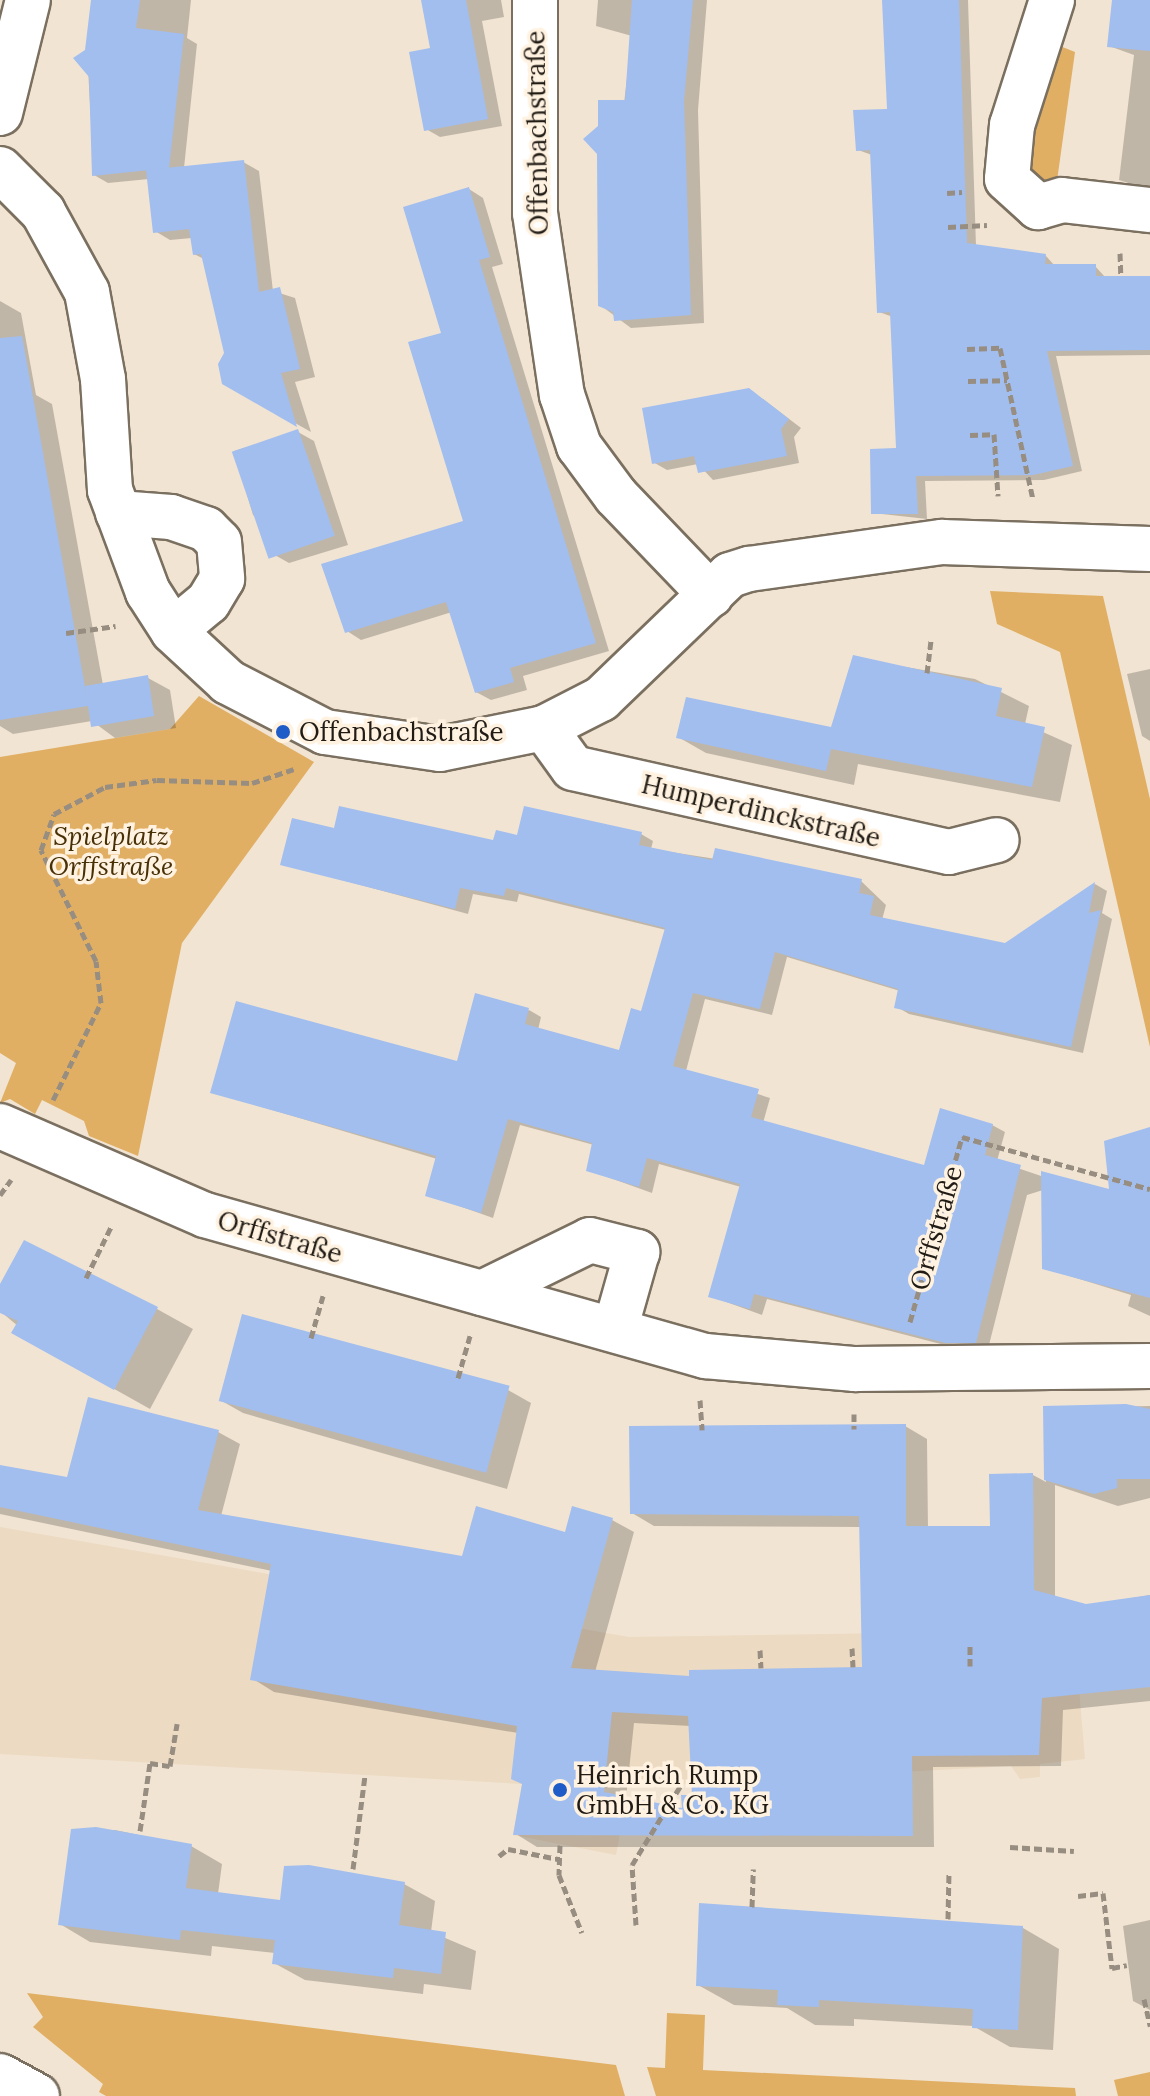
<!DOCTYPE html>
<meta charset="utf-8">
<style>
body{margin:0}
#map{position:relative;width:1150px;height:2096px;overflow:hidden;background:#f1e4d3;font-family:Lora,serif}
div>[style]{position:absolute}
.built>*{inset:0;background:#ecdac2}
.green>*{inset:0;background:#e1af63}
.shadow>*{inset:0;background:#0003}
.building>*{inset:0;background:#a1beef;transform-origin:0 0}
.path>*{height:5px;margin-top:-2.5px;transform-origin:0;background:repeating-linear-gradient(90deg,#978e81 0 8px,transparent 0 12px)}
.roads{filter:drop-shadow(2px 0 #7b7060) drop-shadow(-2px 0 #7b7060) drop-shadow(0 2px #7b7060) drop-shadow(0 -2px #7b7060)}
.street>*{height:44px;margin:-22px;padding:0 22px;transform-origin:22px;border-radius:22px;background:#fff}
.dots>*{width:22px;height:22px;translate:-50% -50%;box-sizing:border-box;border:4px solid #fff2e0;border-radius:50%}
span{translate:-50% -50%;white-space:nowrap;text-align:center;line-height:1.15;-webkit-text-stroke:7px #fff2e0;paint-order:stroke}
.street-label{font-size:26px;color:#201b15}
.poi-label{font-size:26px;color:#201b15}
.left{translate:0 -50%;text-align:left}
.park-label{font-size:26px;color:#472f06;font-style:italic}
</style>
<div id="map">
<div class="built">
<i style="clip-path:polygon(0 1527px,629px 1637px,1074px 1630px,1085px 1759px,1040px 1764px,1040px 1777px,1020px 1779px,1011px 1766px,598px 1789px,625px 1807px,616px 1855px,513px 1835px,522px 1784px,0 1754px)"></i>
</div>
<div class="green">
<i style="clip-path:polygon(1055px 44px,1075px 52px,1056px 188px,1035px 176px,1025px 159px)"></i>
<i style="clip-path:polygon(990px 591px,1103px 596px,1150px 799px,1150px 1047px,1060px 652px,997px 624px)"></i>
<i style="clip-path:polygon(199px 696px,314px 762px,182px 943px,138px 1156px,89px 1136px,84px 1121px,42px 1100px,35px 1114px,10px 1099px,0 1103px,16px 1063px,0 1053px,0 757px,170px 729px)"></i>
<i style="clip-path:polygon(27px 1993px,616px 2065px,625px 2096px,106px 2096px,99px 2092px,103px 2084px,33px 2027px,43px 2017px)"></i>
<i style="clip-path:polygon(667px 2013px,705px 2015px,703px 2070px,1075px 2088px,1076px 2096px,656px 2096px,647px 2067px,665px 2068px)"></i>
<i style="clip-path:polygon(1150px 2072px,1150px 2096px,1118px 2096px,1114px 2080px)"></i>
</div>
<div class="shadow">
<i style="clip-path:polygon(92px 0,191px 0,187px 38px,197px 44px,184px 168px,243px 162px,259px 171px,273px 291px,295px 298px,315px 377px,295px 382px,311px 432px,224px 383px,226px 354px,204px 259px,194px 254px,192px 238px,170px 240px,155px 231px,149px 179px,108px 183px,94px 175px,87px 51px)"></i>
<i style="clip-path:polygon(425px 0,501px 0,504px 17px,482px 21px,502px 126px,440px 137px,426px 129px,432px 49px)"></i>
<i style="clip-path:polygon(598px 0,707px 0,698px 110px,704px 323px,631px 328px,600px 305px,632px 36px,596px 26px)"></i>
<i style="clip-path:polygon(884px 0,968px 0,976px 246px,1046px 256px,1055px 266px,1095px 266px,1106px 278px,1150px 281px,1150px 355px,1056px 356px,1082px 471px,1044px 480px,925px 481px,927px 519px,873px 513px,898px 450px,893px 317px,879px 312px,872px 155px,858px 150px,889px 111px)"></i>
<i style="clip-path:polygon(1114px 0,1150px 0,1150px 190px,1119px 180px,1134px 55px,1109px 46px)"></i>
<i style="clip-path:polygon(469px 189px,483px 198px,503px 264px,492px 267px,609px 651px,523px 676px,527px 690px,491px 700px,476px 692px,452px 612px,361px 640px,347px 631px,465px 523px,443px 334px)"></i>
<i style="clip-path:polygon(0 301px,21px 313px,36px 395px,52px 404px,103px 685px,148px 678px,170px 690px,176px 728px,115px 738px,92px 721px,13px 734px,0 726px)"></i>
<i style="clip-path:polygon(763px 399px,801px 428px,794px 437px,799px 463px,713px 480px,698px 464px,667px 470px,653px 462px)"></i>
<i style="clip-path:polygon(298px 432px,314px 441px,348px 545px,289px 563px,273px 554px,263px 521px,253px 515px,234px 451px)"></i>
<i style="clip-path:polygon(854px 658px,975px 679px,1029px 706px,1025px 724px,1072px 745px,1060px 802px,858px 764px,854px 785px,706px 753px,678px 737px,832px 730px)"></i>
<i style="clip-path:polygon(1150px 669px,1150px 741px,1142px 736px,1127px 674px)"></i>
<i style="clip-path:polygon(336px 830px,495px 843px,641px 834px,653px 841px,651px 849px,861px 881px,886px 905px,882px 920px,1005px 946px,1095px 884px,1107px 891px,1102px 913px,1112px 919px,1083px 1053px,909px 1014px,897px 1007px,900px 991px,787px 957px,772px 1015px,705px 999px,686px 1071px,770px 1098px,763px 1123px,925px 1167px,992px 1125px,1005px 1132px,997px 1161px,1136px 1208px,1150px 1225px,1150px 1316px,1128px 1306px,1131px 1295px,1044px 1268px,1043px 1190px,1027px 1195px,988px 1349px,960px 1349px,767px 1299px,762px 1315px,710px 1296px,741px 1187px,659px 1164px,652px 1193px,588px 1170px,594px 1145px,520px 1125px,493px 1218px,428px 1195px,437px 1159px,212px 1092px,458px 1064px,529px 1010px,541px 1017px,538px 1030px,620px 1053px,642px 1013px,666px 930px,519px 894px,517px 902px,473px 894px,468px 914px,283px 864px)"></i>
<i style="clip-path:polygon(0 1289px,157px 1309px,193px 1329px,150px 1409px,50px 1353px,0 1311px)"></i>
<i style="clip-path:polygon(508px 1390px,531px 1403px,507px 1489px,243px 1413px,220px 1400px)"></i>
<i style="clip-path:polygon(evenodd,1150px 1406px,1150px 1498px,1118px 1506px,1055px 1485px,1055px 1597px,1086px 1606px,1150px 1595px,1150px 1701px,1063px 1710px,1061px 1766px,933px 1767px,934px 1847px,537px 1847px,516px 1834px,525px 1784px,518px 1733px,274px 1692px,253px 1679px,272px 1571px,0 1514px,0 1468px,68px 1479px,218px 1432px,240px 1444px,221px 1516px,463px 1558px,612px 1520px,634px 1532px,595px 1672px,690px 1678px,864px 1669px,862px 1527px,654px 1526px,632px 1513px,905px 1426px,927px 1439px,928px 1528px,992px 1528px,1033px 1475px,1046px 1482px,1045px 1408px,1150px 1406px,634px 1723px,691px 1726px,694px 1797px,684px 1810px,626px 1799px,634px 1723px)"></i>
<i style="clip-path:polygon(115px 1830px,191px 1846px,222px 1864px,218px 1894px,282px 1902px,404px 1884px,435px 1901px,431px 1932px,476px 1951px,471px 1990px,424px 1984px,423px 1994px,305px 1980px,274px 1963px,275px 1953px,212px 1946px,211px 1956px,90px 1942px,60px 1924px,73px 1831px)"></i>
<i style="clip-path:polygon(1150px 1920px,1150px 2010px,1133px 2001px,1123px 1926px)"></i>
<i style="clip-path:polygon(1023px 1928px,1059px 1949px,1053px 2050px,1010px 2047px,973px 2026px,854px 2019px,854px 2026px,815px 2025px,787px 2008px,734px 2005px,698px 1985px)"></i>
</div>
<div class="building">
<i style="clip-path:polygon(91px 0,140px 0,136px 28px,184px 34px,169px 168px,92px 176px,89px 77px,73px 58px,85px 50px)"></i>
<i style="clip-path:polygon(421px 0,466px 0,488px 119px,424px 131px,409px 52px,430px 48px)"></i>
<i style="clip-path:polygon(632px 0,693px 0,684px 101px,691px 315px,614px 321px,613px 312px,598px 306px,597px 154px,583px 139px,598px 126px,598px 100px,625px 100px)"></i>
<i style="clip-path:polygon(882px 0,959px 0,967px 243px,1046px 254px,1045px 264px,1096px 264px,1096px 276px,1150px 276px,1150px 350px,1047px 351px,1073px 466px,1033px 475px,916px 476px,918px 514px,871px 514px,870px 449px,896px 448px,890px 312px,877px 313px,870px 150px,856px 151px,853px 110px,887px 109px)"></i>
<i style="clip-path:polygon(1112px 0,1150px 0,1150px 51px,1107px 47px)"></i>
<i style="clip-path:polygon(244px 160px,259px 292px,280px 287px,300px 369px,281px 373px,297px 427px,222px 384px,218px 364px,224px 353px,201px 254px,193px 255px,189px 229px,153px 233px,146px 170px)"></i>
<i style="clip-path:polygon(469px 187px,490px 257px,479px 260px,596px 643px,510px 668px,514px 682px,475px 693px,446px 602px,345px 633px,321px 564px,463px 521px,408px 342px,441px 333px,403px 207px)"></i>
<i style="clip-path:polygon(22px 336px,88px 704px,85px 686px,148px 675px,154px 716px,91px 727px,88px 706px,0 720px,0 338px)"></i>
<i style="clip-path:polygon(749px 388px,789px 419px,781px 429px,787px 456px,698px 473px,694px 456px,652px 464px,642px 408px)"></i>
<i style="left:298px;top:429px;width:113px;height:70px;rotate:71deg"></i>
<i style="clip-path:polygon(853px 655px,1002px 688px,996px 716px,1045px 727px,1032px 787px,831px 749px,826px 771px,676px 738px,686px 697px,831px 727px)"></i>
<i style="clip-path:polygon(339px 806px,493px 840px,496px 830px,517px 835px,524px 806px,642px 832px,639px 845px,712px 860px,715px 848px,862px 879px,859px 893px,874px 896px,870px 915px,1005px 943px,1095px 882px,1089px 913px,1101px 910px,1071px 1047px,894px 1008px,898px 989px,775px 952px,760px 1009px,693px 993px,673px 1066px,759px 1089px,751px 1117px,924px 1165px,940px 1108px,993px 1124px,985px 1155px,1021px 1165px,976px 1343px,946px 1343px,754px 1294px,750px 1309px,708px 1297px,740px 1184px,647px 1158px,639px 1187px,586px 1171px,592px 1143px,508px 1119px,481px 1213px,425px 1196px,436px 1156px,210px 1093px,236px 1001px,457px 1061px,475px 993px,529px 1008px,525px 1024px,619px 1050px,631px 1008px,641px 1011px,665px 928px,506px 888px,504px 896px,460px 888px,455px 909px,280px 865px,292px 818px,334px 828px)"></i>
<i style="clip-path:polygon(1150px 1127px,1150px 1298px,1042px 1269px,1041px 1171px,1109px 1189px,1104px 1141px)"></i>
<i style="clip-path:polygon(24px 1240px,158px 1307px,114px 1390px,11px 1333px,18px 1321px,0 1313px,0 1284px)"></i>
<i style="left:242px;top:1314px;width:277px;height:90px;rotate:15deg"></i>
<i style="clip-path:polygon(evenodd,88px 1397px,219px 1430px,198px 1510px,462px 1556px,476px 1506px,565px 1532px,572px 1506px,613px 1518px,571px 1668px,689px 1676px,689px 1670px,862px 1667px,859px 1516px,630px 1514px,629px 1426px,906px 1424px,906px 1526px,990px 1526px,989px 1474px,1033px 1473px,1034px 1590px,1086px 1604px,1150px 1595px,1150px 1687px,1042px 1698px,1039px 1755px,912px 1756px,913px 1836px,513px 1835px,522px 1784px,511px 1779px,517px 1726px,250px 1680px,271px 1564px,0 1507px,0 1465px,67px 1477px,88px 1397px,612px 1712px,688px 1716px,692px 1795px,681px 1795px,682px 1808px,604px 1792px,612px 1712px)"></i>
<i style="clip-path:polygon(1126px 1404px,1150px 1409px,1150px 1479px,1117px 1479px,1117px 1488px,1094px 1494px,1044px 1480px,1043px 1406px)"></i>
<i style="clip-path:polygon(96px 1827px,192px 1844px,186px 1888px,280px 1900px,284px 1866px,309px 1865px,405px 1882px,399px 1925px,446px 1932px,441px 1974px,394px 1968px,393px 1978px,272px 1964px,275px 1940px,181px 1930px,180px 1940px,58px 1925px,71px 1829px)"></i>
<i style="clip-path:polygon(699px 1903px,1023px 1926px,1018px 2030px,972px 2028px,973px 2009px,819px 2000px,819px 2007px,777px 2005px,778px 1990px,696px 1986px)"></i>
</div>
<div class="path">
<i style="left:947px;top:193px;width:15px;rotate:-4deg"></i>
<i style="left:948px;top:227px;width:39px;rotate:-3deg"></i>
<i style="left:1120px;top:253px;width:23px;rotate:88deg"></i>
<i style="left:967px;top:349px;width:33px;rotate:-2deg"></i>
<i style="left:1000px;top:348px;width:155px;rotate:77.7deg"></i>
<i style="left:968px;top:381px;width:39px;rotate:-1deg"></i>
<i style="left:970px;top:435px;width:24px;rotate:-2deg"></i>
<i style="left:994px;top:434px;width:62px;rotate:86.3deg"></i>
<i style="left:66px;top:633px;width:50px;rotate:-8deg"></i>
<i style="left:927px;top:673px;width:34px;rotate:-83deg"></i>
<i style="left:53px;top:1100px;width:108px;rotate:-63.7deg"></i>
<i style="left:101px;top:1003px;width:42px;rotate:-96.8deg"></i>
<i style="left:96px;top:961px;width:124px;rotate:-116.4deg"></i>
<i style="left:41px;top:850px;width:38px;rotate:-70deg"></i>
<i style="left:54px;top:814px;width:58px;rotate:-27.9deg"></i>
<i style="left:105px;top:787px;width:52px;rotate:-7.7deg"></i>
<i style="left:157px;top:780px;width:95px;rotate:1.8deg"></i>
<i style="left:252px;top:783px;width:44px;rotate:-18.4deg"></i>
<i style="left:0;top:1195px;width:19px;rotate:-54deg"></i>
<i style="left:86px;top:1278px;width:59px;rotate:-63.9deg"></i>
<i style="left:910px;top:1322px;width:192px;rotate:-74.3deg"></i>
<i style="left:962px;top:1137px;width:195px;rotate:15.5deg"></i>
<i style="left:311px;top:1338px;width:44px;rotate:-74.1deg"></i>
<i style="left:458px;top:1378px;width:44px;rotate:-74.1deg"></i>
<i style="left:700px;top:1400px;width:30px;rotate:86deg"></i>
<i style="left:854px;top:1414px;width:15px;rotate:90deg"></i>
<i style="left:970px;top:1646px;width:20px;rotate:90deg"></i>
<i style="left:852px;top:1648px;width:19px;rotate:87deg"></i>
<i style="left:760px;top:1650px;width:18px;rotate:87deg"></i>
<i style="left:140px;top:1831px;width:69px;rotate:-81.6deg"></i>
<i style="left:150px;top:1763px;width:20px;rotate:9deg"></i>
<i style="left:170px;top:1766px;width:43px;rotate:-80.5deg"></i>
<i style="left:560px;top:1845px;width:30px;rotate:92deg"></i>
<i style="left:559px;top:1875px;width:62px;rotate:68.4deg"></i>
<i style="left:1010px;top:1847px;width:64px;rotate:3.6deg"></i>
<i style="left:499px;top:1856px;width:11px;rotate:-38deg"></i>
<i style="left:508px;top:1849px;width:51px;rotate:11.3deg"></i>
<i style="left:353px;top:1869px;width:95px;rotate:-82.7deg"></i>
<i style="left:1078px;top:1896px;width:25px;rotate:-7deg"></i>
<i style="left:1103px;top:1893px;width:76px;rotate:83.2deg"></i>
<i style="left:1112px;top:1968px;width:15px;rotate:-11deg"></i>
<i style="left:752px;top:1907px;width:38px;rotate:-88deg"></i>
<i style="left:948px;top:1919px;width:46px;rotate:-88.8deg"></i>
<i style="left:636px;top:1925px;width:60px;rotate:-93.8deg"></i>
<i style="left:632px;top:1865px;width:94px;rotate:-58.5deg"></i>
<i style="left:1144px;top:1999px;width:28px;rotate:77deg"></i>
</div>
<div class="roads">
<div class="street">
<i style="left:535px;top:0;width:213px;rotate:90deg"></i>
<i style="left:535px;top:213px;width:184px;rotate:81.6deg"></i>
<i style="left:562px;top:395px;width:54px;rotate:71.6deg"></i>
<i style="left:579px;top:446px;width:62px;rotate:53.5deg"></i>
<i style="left:616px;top:496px;width:137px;rotate:46.2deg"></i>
<i style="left:1052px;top:0;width:131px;rotate:107.7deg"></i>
<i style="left:1012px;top:125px;width:54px;rotate:95.3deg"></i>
<i style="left:1007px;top:179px;width:42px;rotate:42.1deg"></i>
<i style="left:1038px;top:207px;width:25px;rotate:-16deg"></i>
<i style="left:1062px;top:200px;width:89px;rotate:6.5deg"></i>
<i style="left:0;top:113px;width:116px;rotate:-76.1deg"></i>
<i style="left:0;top:169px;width:61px;rotate:45deg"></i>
<i style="left:43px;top:212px;width:91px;rotate:61.2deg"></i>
<i style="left:87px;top:292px;width:88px;rotate:79.6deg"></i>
<i style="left:103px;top:379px;width:111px;rotate:86.4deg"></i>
<i style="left:110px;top:490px;width:109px;rotate:69.6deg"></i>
<i style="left:148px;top:592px;width:46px;rotate:57.3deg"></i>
<i style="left:173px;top:631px;width:75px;rotate:42.8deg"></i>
<i style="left:228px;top:682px;width:109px;rotate:27.3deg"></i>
<i style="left:325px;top:732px;width:116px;rotate:8.4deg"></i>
<i style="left:440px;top:749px;width:106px;rotate:-11.4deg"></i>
<i style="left:544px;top:728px;width:64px;rotate:-27deg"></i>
<i style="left:601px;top:699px;width:179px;rotate:-43.9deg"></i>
<i style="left:730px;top:575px;width:20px;rotate:-18deg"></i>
<i style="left:749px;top:569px;width:195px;rotate:-8deg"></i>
<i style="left:942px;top:542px;width:208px;rotate:1.9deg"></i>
<i style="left:118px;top:513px;width:53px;rotate:4.3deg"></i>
<i style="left:171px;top:517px;width:37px;rotate:19deg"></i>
<i style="left:206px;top:529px;width:18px;rotate:45deg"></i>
<i style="left:219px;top:542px;width:37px;rotate:85deg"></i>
<i style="left:222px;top:579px;width:27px;rotate:121deg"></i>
<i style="left:208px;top:602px;width:45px;rotate:140.4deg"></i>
<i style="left:544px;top:728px;width:49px;rotate:54.1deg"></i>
<i style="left:573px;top:768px;width:385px;rotate:12.6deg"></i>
<i style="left:949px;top:852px;width:49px;rotate:-14deg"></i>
<i style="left:0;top:1126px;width:223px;rotate:23.5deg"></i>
<i style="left:205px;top:1215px;width:520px;rotate:15.75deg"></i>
<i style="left:705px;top:1356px;width:151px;rotate:5deg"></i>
<i style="left:855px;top:1369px;width:295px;rotate:-0.6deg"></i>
<i style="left:482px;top:1293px;width:120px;rotate:-26.1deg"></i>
<i style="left:590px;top:1240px;width:49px;rotate:14.3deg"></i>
<i style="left:637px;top:1252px;width:81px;rotate:105.8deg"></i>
<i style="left:0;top:2076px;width:42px;rotate:28.4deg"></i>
</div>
</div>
<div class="dots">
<i style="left:283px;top:732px;background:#1f5cc8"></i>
<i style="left:560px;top:1790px;background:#1f5cc8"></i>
</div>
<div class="street-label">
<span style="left:537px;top:133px;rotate:-91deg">Offenbachstraße</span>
<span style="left:761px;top:811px;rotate:13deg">Humperdinckstraße</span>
<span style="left:936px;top:1228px;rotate:-74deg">Orffstraße</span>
<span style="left:280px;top:1237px;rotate:16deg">Orffstraße</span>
</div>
<div class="poi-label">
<span class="left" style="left:299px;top:732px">Offenbachstraße</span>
<span class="left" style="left:576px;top:1790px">Heinrich Rump<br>GmbH &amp; Co. KG</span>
</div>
<div class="park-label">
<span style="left:111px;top:851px">Spielplatz<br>Orffstraße</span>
</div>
</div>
